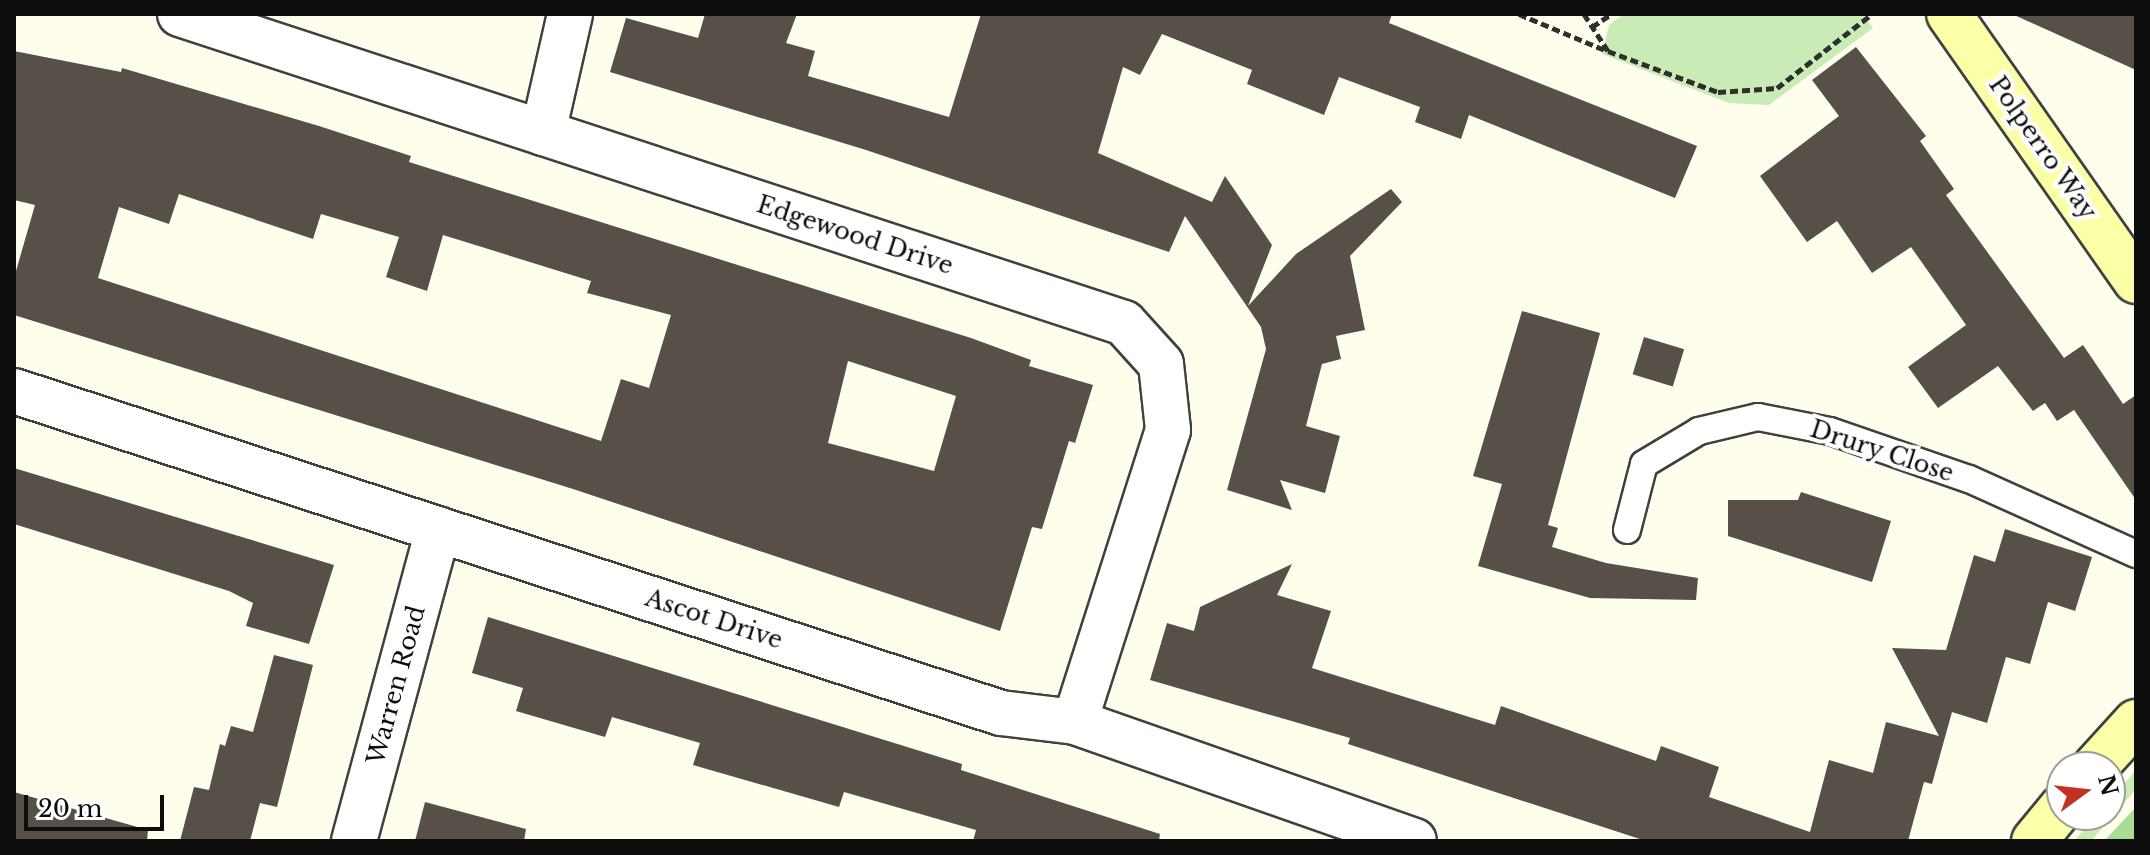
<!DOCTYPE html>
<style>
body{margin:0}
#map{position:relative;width:2150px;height:855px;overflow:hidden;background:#fffeed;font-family:"Libre Baskerville",serif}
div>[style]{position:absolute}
.green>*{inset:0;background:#c9ebb6}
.forest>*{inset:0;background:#a9dc94}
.building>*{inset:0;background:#565049;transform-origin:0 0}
.path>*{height:5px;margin-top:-2.5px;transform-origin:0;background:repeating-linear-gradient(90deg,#2f2f2f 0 8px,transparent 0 12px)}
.roads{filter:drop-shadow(2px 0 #404040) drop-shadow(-2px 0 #404040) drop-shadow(0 2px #404040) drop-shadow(0 -2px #404040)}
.lane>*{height:26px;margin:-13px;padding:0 13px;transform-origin:13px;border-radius:13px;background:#fff}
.street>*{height:44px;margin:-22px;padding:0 22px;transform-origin:22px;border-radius:22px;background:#fff}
.secondary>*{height:44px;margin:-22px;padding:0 22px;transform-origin:22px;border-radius:22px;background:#fbffa8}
span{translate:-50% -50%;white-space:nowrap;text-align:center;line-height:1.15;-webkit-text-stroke:8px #fff;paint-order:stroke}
.street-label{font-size:24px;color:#0d0d0d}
.frame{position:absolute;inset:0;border:16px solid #0d0d0d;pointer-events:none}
.north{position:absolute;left:2046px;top:751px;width:80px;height:80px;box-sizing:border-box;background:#fff;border:2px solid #9e9e9e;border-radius:50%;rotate:75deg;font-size:22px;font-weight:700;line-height:32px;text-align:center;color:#0d0d0d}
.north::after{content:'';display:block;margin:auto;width:28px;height:36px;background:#c23221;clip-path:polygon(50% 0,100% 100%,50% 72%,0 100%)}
.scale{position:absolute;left:24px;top:795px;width:140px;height:36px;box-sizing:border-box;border:4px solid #0d0d0d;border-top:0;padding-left:10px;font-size:24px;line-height:28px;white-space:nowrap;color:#0d0d0d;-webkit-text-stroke:6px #fff;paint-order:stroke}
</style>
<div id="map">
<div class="green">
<i style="clip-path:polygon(1624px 14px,1862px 14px,1873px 28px,1769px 105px,1729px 103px,1602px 54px,1609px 25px)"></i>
<i style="clip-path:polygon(2136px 770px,2136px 789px,2091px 841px,2074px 841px,2096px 815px,2110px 815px,2110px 800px)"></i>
</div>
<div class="forest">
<i style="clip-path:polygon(2136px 807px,2136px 841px,2104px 841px)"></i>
</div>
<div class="building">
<i style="clip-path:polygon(705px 14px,797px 14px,786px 43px,815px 51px,808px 76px,949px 117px,981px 14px,1392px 14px,1389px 23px,1697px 146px,1675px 198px,1469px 115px,1461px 139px,1415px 122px,1420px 107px,1339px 77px,1324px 115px,1247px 84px,1252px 70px,1162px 34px,1140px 75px,1123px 67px,1098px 153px,1212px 202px,1225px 176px,1272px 245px,1248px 306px,1296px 254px,1391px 189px,1402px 202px,1350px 256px,1365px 330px,1336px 336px,1341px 359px,1322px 364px,1306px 426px,1340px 436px,1325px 493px,1280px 480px,1292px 510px,1227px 490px,1266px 349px,1261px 327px,1185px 216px,1169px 252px,866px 150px,610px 72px,626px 18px,698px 38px)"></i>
<i style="clip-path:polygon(2012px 14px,2136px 14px,2136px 70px)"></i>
<i style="clip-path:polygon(1856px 47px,1926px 136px,1920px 141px,1954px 189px,1946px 195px,2064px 358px,2083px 345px,2123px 404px,2136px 395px,2136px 500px,2074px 410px,2057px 421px,2045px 403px,2033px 411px,1998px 366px,1938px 408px,1908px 367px,1966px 325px,1911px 247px,1872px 273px,1837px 221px,1807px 242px,1760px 176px,1839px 116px,1812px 80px)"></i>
<i style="clip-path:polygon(evenodd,14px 51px,121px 72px,122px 68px,319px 126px,411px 156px,409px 162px,971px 338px,1031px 360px,1029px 366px,1093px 385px,1075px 443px,1069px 441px,1042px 529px,1032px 527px,1000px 631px,573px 489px,14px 315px,14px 278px,35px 205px,14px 200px,14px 51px,179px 194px,313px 239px,321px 214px,399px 237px,386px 277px,427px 291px,443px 235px,591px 281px,587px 293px,671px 315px,649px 388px,621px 379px,601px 441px,98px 278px,119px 207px,169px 224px,179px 194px,14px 51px,848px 361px,956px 396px,934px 471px,828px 443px,848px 361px)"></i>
<i style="clip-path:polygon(1522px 311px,1600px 333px,1548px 525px,1558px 528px,1552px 547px,1606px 563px,1698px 578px,1696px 600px,1590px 598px,1478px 566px,1502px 484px,1473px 476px)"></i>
<i style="left:1644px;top:337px;width:42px;height:39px;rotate:17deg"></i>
<i style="clip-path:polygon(14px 468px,334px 565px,309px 644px,246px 626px,253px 603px,229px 591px,14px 524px)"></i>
<i style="clip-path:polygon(1801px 492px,1891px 521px,1872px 582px,1728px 536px,1728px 500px,1798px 500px)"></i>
<i style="clip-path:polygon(2005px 529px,2092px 557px,2075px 611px,2048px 602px,2030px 664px,2006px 657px,1987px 723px,1952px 712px,1932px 784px,1924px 782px,1908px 841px,1646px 841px,1348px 744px,1350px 738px,1150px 680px,1167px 623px,1194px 631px,1200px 607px,1292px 564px,1277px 595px,1331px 611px,1312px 668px,1495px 725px,1501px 706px,1656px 761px,1661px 746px,1719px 767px,1709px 797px,1810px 832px,1829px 760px,1873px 773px,1886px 722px,1939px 736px,1892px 648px,1946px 650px,1974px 555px,1995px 562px)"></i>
<i style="clip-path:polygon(488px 617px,962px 764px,961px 770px,1160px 834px,1159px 841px,973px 841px,976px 830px,844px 792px,839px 807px,693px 765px,700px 743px,612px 717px,605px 737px,516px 711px,523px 688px,472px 673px)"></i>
<i style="clip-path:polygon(274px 655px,313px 665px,277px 807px,260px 803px,250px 841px,180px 841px,194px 787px,209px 790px,220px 744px,225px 746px,231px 726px,253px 732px)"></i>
<i style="clip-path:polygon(14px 792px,148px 830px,147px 841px,14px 841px)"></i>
<i style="clip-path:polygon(425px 802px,526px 829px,524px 841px,415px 841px)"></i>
</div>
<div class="path">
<i style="left:1519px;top:14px;width:95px;rotate:22.8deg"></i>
<i style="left:1584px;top:14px;width:44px;rotate:57deg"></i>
<i style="left:1608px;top:51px;width:117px;rotate:20.4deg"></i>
<i style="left:1718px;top:92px;width:59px;rotate:-3.9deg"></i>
<i style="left:1777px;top:88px;width:120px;rotate:-37.9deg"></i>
<i style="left:1592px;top:27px;width:23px;rotate:-34deg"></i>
</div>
<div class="roads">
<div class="lane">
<i style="left:1627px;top:530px;width:68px;rotate:-75.6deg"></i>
<i style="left:1644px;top:464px;width:64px;rotate:-31deg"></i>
<i style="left:1699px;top:431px;width:61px;rotate:-13.3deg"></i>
<i style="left:1758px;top:417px;width:73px;rotate:11deg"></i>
<i style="left:1830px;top:431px;width:147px;rotate:19.1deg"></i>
<i style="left:1969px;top:479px;width:183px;rotate:24.2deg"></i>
</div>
<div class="street">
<i style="left:180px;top:14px;width:993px;rotate:18.12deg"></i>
<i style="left:1124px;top:323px;width:55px;rotate:47.9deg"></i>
<i style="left:1161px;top:364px;width:66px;rotate:83.9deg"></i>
<i style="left:1168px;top:430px;width:306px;rotate:107.7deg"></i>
<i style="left:543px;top:133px;width:122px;rotate:-77.2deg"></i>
<i style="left:14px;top:391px;width:1038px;rotate:18.07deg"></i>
<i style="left:1001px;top:713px;width:75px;rotate:6.9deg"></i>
<i style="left:1075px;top:722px;width:359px;rotate:19.3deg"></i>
<i style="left:354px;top:841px;width:323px;rotate:-74.9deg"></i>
</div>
<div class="secondary">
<i style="left:1949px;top:14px;width:326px;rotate:55deg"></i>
<i style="left:2095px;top:767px;width:61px;rotate:-47.7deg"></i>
<i style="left:2034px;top:841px;width:44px;rotate:-50.5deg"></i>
</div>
</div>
<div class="street-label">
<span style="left:2043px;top:148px;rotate:55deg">Polperro Way</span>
<span style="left:855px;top:235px;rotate:18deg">Edgewood Drive</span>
<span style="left:1882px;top:451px;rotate:18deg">Drury Close</span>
<span style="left:714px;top:619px;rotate:18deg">Ascot Drive</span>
<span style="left:396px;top:685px;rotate:-75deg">Warren Road</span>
</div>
<div class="frame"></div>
<div class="north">N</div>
<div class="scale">20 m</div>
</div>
